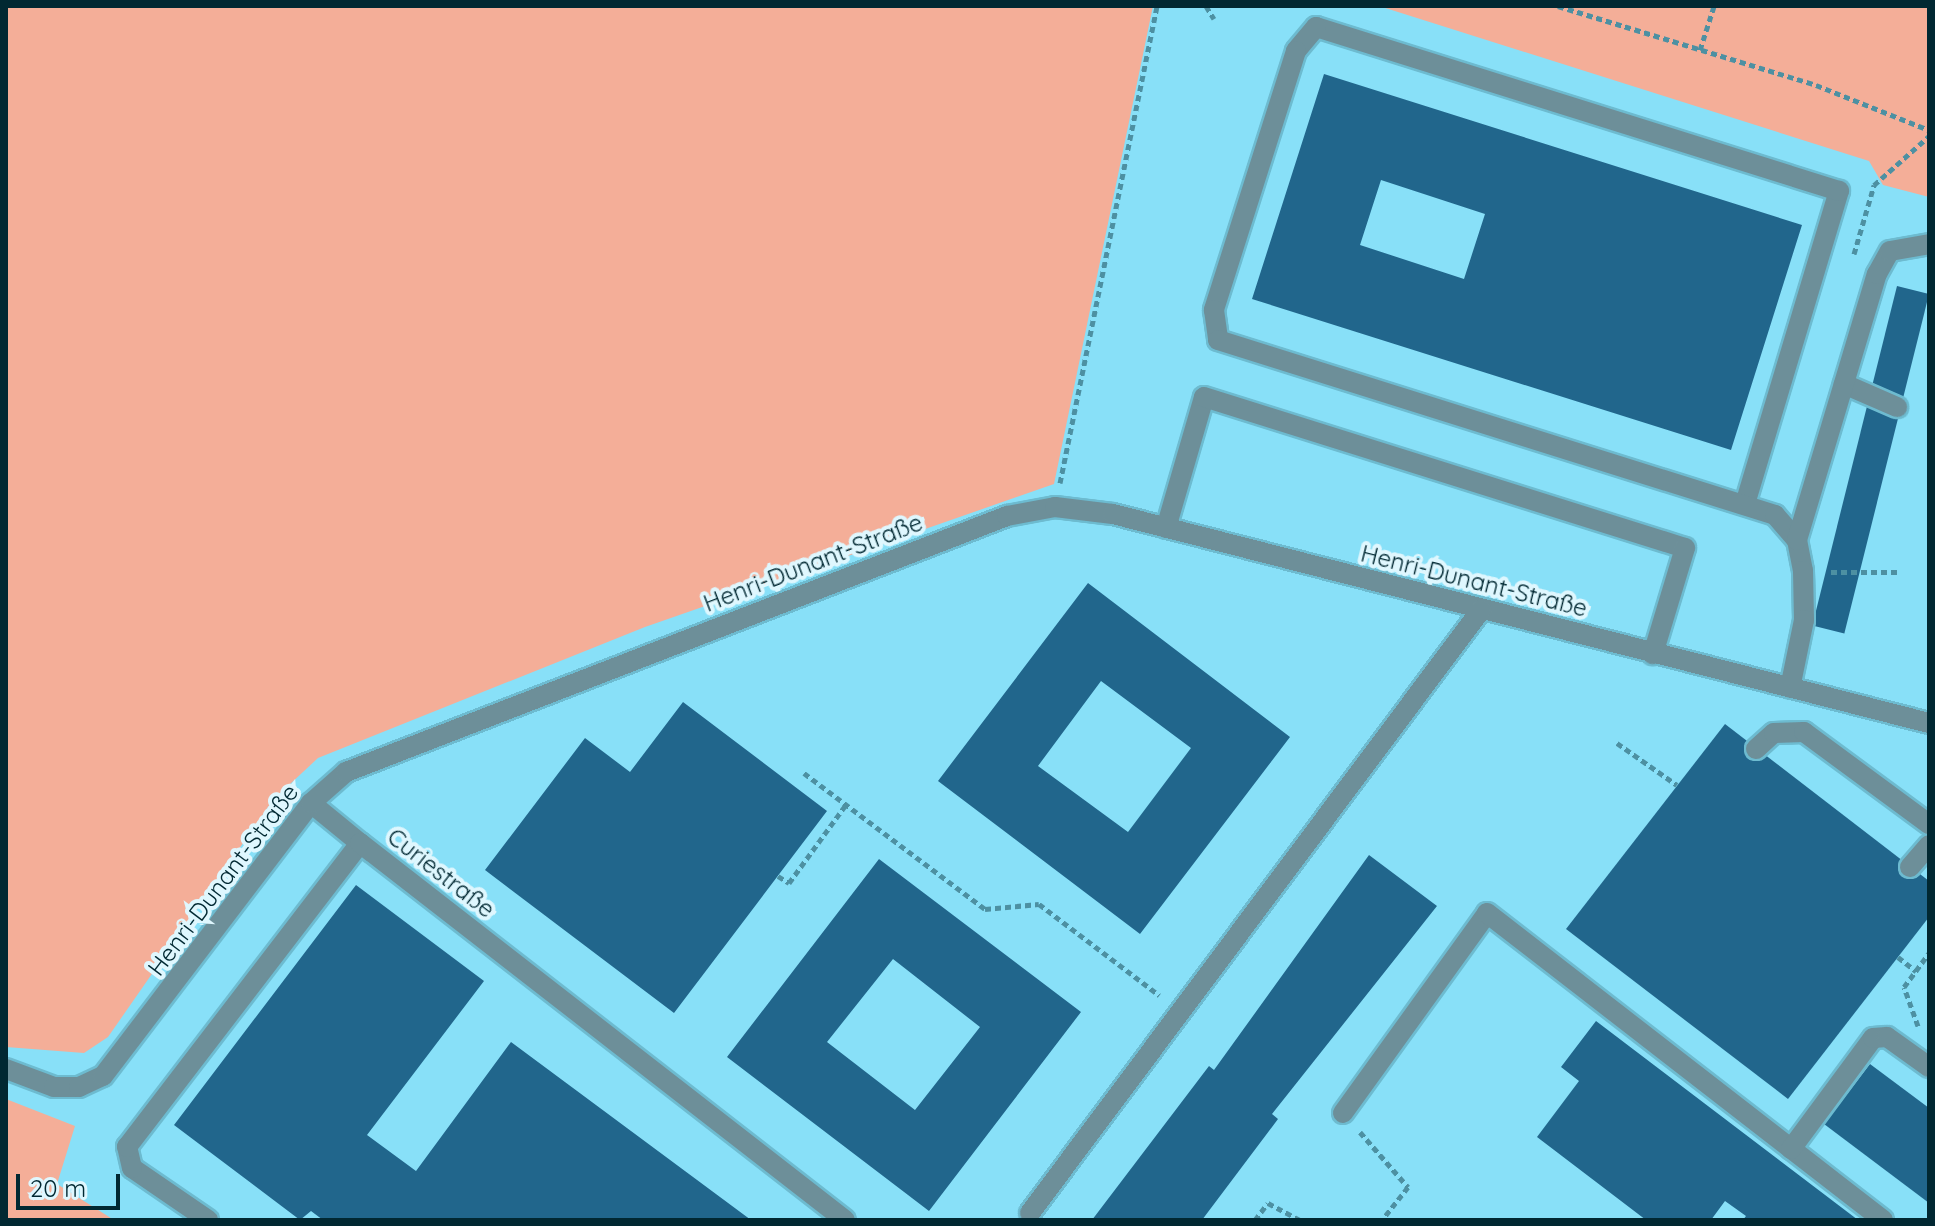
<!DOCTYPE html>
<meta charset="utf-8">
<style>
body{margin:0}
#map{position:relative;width:1935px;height:1226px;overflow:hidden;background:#88e0f8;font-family:Quicksand,sans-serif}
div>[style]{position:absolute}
.green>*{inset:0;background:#f4ae98}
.building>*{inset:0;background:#21668c;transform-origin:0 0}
.path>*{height:5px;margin-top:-2.5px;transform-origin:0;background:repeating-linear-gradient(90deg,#4d90a2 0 6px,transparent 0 10px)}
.roads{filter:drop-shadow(2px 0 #6dbbd0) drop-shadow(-2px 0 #6dbbd0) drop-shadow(0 2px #6dbbd0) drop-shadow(0 -2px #6dbbd0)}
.minor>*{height:20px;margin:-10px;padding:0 10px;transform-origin:10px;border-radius:10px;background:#6d8f99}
span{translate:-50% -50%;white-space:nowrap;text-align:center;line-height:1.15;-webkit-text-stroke:8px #dff7fe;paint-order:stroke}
.street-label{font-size:24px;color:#012832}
.frame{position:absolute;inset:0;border:8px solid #012832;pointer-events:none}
.scale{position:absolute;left:16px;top:1174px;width:104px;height:36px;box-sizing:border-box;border:4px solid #012832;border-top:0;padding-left:10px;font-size:24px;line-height:28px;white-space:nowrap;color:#012832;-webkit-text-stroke:6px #dff7fe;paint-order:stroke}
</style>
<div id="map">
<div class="green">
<i style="clip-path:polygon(6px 6px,1153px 6px,1054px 484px,645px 627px,318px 758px,273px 800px,108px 1037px,84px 1053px,6px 1047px)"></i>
<i style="clip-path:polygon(1379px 6px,1929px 6px,1929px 197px,1883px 185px,1869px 161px)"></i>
<i style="clip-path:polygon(6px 1099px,75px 1126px,57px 1184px,114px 1220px,6px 1220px)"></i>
</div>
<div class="building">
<i style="clip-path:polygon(evenodd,1324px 74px,1802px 225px,1731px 450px,1252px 299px,1324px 74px,1381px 180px,1485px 214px,1464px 279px,1360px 245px,1381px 180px)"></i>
<i style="left:1897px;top:286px;width:33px;height:350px;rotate:14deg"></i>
<i style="clip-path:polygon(evenodd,1088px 583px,1290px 737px,1140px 934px,938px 781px,1088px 583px,1101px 681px,1191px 748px,1128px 832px,1038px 766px,1101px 681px)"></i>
<i style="clip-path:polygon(683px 702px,827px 811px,674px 1013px,485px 870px,585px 738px,630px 772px)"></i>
<i style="clip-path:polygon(1725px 724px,1929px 881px,1929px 917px,1788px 1099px,1566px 929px)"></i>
<i style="clip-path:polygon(1369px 855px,1437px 906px,1272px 1114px,1278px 1119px,1202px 1220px,1092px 1220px,1209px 1066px,1214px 1070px)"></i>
<i style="clip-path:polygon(evenodd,879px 859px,1081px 1012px,929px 1211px,727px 1057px,879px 859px,893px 959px,980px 1027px,915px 1110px,827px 1042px,893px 959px)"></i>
<i style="clip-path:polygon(356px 885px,484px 981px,367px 1135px,416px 1171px,511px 1042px,751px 1220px,323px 1220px,311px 1211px,300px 1220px,174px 1125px)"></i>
<i style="clip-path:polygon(1596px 1021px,1858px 1220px,1743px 1220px,1746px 1216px,1725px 1201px,1711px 1220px,1646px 1220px,1537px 1137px,1579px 1081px,1561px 1067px)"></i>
<i style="clip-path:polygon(1870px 1064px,1929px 1108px,1929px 1203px,1824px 1124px)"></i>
</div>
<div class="path">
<i style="left:1206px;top:6px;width:15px;rotate:58deg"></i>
<i style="left:1558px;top:6px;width:270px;rotate:17deg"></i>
<i style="left:1816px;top:85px;width:122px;rotate:21.7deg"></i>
<i style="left:1700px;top:50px;width:46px;rotate:-72.3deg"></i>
<i style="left:1854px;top:254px;width:72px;rotate:-73.8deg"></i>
<i style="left:1874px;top:185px;width:74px;rotate:-41.7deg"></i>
<i style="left:1060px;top:483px;width:487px;rotate:-78.5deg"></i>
<i style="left:1831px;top:572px;width:67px"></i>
<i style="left:1617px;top:743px;width:73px;rotate:35deg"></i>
<i style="left:804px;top:773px;width:226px;rotate:36.9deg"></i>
<i style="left:985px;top:909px;width:54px;rotate:-5.3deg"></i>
<i style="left:1039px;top:904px;width:151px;rotate:37.2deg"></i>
<i style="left:778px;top:876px;width:13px;rotate:32deg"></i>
<i style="left:789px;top:883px;width:95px;rotate:-54deg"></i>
<i style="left:1898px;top:957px;width:23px;rotate:38deg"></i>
<i style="left:1918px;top:1026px;width:41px;rotate:-109.7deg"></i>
<i style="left:1904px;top:987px;width:42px;rotate:-53.7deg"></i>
<i style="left:1360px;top:1132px;width:73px;rotate:48.9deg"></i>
<i style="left:1408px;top:1187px;width:42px;rotate:128.2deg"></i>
<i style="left:1255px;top:1220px;width:21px;rotate:-53deg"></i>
<i style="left:1268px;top:1203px;width:36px;rotate:28deg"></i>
</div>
<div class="roads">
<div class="minor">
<i style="left:1844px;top:384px;width:58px;rotate:23.5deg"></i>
<i style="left:1745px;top:504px;width:327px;rotate:-73.3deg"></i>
<i style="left:1839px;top:191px;width:548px;rotate:-162.59deg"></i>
<i style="left:1316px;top:27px;width:31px;rotate:130deg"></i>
<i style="left:1296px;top:51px;width:272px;rotate:107.6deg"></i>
<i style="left:1214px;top:310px;width:30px;rotate:82deg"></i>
<i style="left:1218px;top:340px;width:584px;rotate:17.44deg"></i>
<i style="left:1775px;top:515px;width:33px;rotate:49deg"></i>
<i style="left:1797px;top:540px;width:32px;rotate:79deg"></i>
<i style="left:1803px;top:571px;width:49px;rotate:88.8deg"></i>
<i style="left:1804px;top:620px;width:69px;rotate:101.6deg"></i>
<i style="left:1166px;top:528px;width:136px;rotate:-73.8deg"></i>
<i style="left:1204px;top:397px;width:504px;rotate:17.43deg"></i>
<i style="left:1685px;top:548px;width:111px;rotate:106.8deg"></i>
<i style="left:1797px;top:540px;width:278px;rotate:-73.3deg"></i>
<i style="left:1877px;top:274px;width:26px;rotate:-61deg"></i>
<i style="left:1890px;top:251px;width:40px;rotate:-10deg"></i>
<i style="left:1756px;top:749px;width:24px;rotate:-42deg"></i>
<i style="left:1774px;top:733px;width:30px;rotate:-2deg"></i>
<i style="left:1804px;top:732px;width:155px;rotate:36.4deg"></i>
<i style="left:311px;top:803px;width:63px;rotate:39.2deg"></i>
<i style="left:1910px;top:867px;width:29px;rotate:-49deg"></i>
<i style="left:6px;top:1069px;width:51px;rotate:20.6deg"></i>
<i style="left:54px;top:1087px;width:25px"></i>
<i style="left:79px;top:1087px;width:26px;rotate:-25deg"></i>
<i style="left:103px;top:1076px;width:343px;rotate:-52.7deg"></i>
<i style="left:311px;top:803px;width:47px;rotate:-41.5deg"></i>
<i style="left:346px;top:772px;width:709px;rotate:-21.17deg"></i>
<i style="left:1007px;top:516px;width:49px;rotate:-10.6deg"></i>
<i style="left:1055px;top:507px;width:58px;rotate:6.9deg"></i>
<i style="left:1113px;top:514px;width:842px;rotate:14.37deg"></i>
<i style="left:1343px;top:1113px;width:246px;rotate:-54.2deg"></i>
<i style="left:1487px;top:913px;width:501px;rotate:37.78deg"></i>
<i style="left:1791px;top:1149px;width:138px;rotate:-53.5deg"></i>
<i style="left:1873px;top:1038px;width:14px;rotate:-4deg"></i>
<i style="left:1887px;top:1037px;width:52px;rotate:35.5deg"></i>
<i style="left:1030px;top:1213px;width:753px;rotate:-53.21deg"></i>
<i style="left:208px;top:1220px;width:92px;rotate:-145.6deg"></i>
<i style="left:132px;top:1168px;width:22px;rotate:-103deg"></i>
<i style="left:127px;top:1147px;width:383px;rotate:-52.5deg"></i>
<i style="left:360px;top:843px;width:614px;rotate:37.86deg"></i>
</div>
</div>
<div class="street-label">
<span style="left:813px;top:563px;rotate:-21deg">Henri-Dunant-Straße</span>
<span style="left:1474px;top:581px;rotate:14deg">Henri-Dunant-Straße</span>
<span style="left:441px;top:873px;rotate:38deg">Curiestraße</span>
<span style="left:223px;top:880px;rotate:-53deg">Henri-Dunant-Straße</span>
</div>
<div class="frame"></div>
<div class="scale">20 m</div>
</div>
